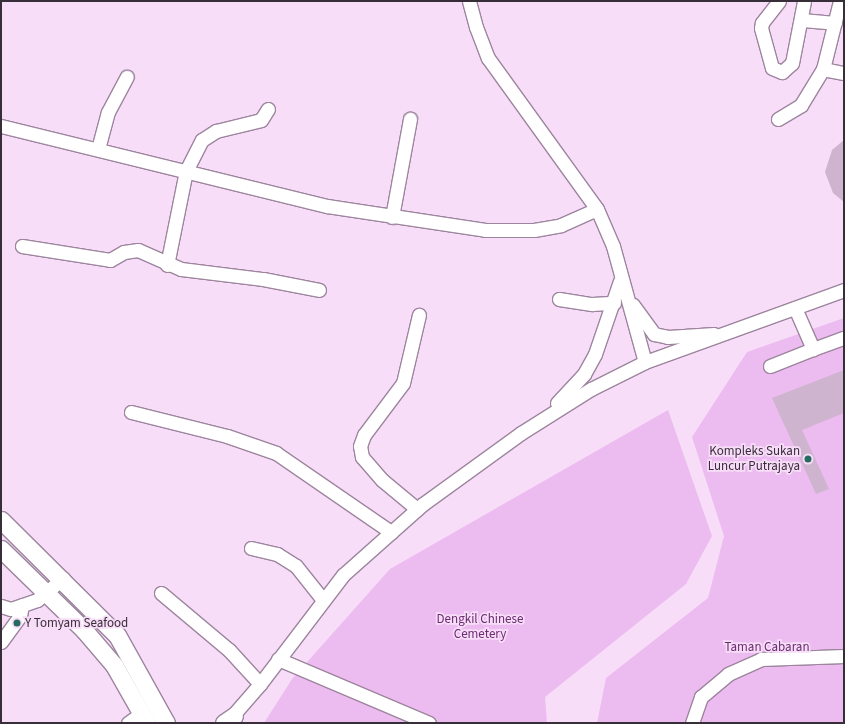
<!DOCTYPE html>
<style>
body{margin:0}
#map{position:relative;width:845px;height:724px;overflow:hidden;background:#f8ddf9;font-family:"Source Sans 3",sans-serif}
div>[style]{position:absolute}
.green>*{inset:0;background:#ecbbef}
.building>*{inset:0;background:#ceb4cf}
.roads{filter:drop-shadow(1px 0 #9d859e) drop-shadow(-1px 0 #9d859e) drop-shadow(0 1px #9d859e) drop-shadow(0 -1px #9d859e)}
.minor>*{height:13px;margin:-6.5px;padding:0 6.5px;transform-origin:6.5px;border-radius:6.5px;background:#fff}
.major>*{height:17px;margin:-8.5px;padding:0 8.5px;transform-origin:8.5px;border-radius:8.5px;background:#fff}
.dots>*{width:11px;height:11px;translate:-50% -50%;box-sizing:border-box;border:2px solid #f8ddf9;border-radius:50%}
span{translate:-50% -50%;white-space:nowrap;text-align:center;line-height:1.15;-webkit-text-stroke:3.5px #f8ddf9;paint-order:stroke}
.poi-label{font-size:13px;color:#382e39}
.right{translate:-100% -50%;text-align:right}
.left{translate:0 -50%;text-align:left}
.park-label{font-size:13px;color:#6a2b6f}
.frame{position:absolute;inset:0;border:2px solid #382e39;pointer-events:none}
</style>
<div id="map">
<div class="green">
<i style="clip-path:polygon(844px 318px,844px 723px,597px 723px,606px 678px,708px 598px,724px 536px,692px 437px,747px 352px)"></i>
<i style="clip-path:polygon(668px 410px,712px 536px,686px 584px,545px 697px,547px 723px,264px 723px,292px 679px,390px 569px)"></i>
</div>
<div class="building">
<i style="clip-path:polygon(844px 140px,844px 202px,833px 193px,825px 172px,832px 150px)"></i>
<i style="clip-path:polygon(844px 370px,844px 413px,802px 430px,829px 489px,816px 494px,772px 398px)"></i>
</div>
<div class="roads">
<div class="minor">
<i style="left:469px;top:1px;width:27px;rotate:75deg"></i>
<i style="left:476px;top:27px;width:33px;rotate:69deg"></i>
<i style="left:488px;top:58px;width:186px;rotate:54.2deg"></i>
<i style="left:597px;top:209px;width:40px;rotate:66.6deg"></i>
<i style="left:613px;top:246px;width:120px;rotate:74.6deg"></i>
<i style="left:779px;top:1px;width:28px;rotate:128deg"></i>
<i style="left:762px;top:23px;width:5px;rotate:101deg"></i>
<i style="left:761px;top:28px;width:41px;rotate:74.6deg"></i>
<i style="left:772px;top:68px;width:11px;rotate:22deg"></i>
<i style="left:782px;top:72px;width:13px;rotate:-42deg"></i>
<i style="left:792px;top:63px;width:63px;rotate:-79deg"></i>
<i style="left:802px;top:20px;width:33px;rotate:5deg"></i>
<i style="left:823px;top:69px;width:21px;rotate:11deg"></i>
<i style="left:778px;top:119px;width:27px;rotate:-31deg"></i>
<i style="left:801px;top:105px;width:42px;rotate:-58.6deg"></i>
<i style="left:823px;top:69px;width:70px;rotate:-76deg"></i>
<i style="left:1px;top:126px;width:336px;rotate:13.8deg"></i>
<i style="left:327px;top:206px;width:160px;rotate:8.6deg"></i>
<i style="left:485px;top:230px;width:49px"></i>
<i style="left:534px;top:230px;width:27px;rotate:-10deg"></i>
<i style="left:561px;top:225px;width:39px;rotate:-24deg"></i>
<i style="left:98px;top:149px;width:38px;rotate:-75deg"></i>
<i style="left:108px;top:112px;width:40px;rotate:-62deg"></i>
<i style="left:392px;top:217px;width:100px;rotate:-79.6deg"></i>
<i style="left:22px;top:246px;width:89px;rotate:9deg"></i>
<i style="left:110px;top:260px;width:16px;rotate:-30deg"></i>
<i style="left:124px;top:252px;width:14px;rotate:-8deg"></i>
<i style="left:138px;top:250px;width:47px;rotate:23.8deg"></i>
<i style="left:181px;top:269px;width:83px;rotate:7deg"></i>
<i style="left:263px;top:279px;width:57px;rotate:11.1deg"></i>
<i style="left:167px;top:265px;width:96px;rotate:-78.6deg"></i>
<i style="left:186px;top:171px;width:35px;rotate:-63deg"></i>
<i style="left:202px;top:140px;width:17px;rotate:-33deg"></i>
<i style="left:216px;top:131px;width:46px;rotate:-13.7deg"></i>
<i style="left:261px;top:120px;width:13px;rotate:-58deg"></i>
<i style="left:559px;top:299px;width:33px;rotate:9deg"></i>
<i style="left:592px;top:304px;width:22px;rotate:-3deg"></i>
<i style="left:633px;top:305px;width:36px;rotate:54deg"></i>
<i style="left:654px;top:334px;width:14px;rotate:12deg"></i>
<i style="left:668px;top:337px;width:46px;rotate:-3.7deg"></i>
<i style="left:795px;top:308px;width:45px;rotate:66.3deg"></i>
<i style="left:813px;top:349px;width:33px;rotate:-20deg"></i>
<i style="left:770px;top:366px;width:46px;rotate:-21.6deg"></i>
<i style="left:557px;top:403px;width:40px;rotate:-47deg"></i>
<i style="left:584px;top:374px;width:23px;rotate:-61deg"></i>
<i style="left:595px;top:354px;width:77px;rotate:-71.1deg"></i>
<i style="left:131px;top:412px;width:99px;rotate:14deg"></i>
<i style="left:227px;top:436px;width:52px;rotate:19.1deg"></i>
<i style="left:276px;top:453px;width:140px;rotate:34.5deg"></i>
<i style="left:417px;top:509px;width:45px;rotate:-140.4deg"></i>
<i style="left:382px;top:480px;width:30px;rotate:-131deg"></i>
<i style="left:362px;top:457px;width:11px;rotate:-100deg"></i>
<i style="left:360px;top:446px;width:12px;rotate:-70deg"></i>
<i style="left:364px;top:435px;width:65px;rotate:-53.1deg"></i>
<i style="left:403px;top:383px;width:70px;rotate:-76.8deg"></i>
<i style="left:251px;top:548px;width:27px;rotate:13deg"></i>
<i style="left:277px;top:554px;width:22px;rotate:32deg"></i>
<i style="left:296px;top:566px;width:43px;rotate:51.5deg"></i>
<i style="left:161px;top:593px;width:89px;rotate:40deg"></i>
<i style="left:229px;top:650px;width:46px;rotate:47.6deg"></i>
<i style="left:1px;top:606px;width:10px;rotate:17deg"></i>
<i style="left:11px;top:609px;width:28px;rotate:-19deg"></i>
<i style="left:37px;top:600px;width:34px;rotate:-40deg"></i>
<i style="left:1px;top:642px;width:32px;rotate:-54deg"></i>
<i style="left:20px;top:616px;width:11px;rotate:-80deg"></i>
<i style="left:278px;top:659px;width:164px;rotate:23deg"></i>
<i style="left:227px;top:722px;width:50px;rotate:-49deg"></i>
<i style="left:260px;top:684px;width:137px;rotate:-52.7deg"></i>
<i style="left:343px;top:575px;width:107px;rotate:-41.6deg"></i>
<i style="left:423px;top:504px;width:121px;rotate:-35.9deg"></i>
<i style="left:521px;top:433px;width:83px;rotate:-32.2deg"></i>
<i style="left:591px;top:389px;width:60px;rotate:-26.6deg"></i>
<i style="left:645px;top:362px;width:212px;rotate:-19.9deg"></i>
<i style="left:128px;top:723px;width:17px;rotate:-36deg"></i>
<i style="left:692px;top:723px;width:28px;rotate:-71deg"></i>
<i style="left:701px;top:697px;width:35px;rotate:-40deg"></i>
<i style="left:728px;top:674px;width:36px;rotate:-24deg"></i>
<i style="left:761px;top:659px;width:83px;rotate:-2.1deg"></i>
</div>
<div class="major">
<i style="left:1px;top:520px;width:163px;rotate:44.8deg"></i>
<i style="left:117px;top:635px;width:101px;rotate:60.9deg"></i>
<i style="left:1px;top:549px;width:116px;rotate:44.3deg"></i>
<i style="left:84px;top:630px;width:46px;rotate:49.4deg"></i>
<i style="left:114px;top:665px;width:67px;rotate:60.4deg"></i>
<i style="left:224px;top:723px;width:12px;rotate:-35deg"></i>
</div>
</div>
<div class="dots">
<i style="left:808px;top:459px;background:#256b5f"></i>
<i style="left:17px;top:623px;background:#256b5f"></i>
</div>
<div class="poi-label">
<span class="right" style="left:800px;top:459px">Kompleks Sukan<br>Luncur Putrajaya</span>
<span class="left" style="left:25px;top:623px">Y Tomyam Seafood</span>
</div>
<div class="park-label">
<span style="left:480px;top:627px">Dengkil Chinese<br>Cemetery</span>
<span style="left:767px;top:647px">Taman Cabaran</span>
</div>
<div class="frame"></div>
</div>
